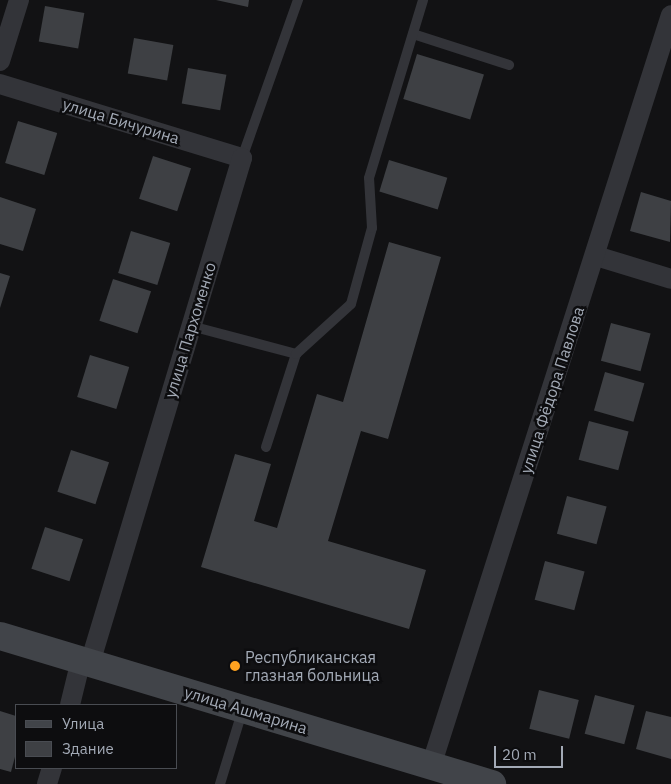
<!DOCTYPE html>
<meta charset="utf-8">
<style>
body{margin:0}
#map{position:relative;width:671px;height:784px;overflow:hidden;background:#121214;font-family:"IBM Plex Sans",sans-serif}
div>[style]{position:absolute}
.building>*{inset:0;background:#3e4044;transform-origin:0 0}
.lane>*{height:10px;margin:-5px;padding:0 5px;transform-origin:5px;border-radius:5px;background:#333439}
.street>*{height:20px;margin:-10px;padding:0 10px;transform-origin:10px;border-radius:10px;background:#333439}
.secondary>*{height:28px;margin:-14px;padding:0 14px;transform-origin:14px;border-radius:14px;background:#414449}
.dots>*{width:14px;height:14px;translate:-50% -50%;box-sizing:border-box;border:2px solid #0d0d0f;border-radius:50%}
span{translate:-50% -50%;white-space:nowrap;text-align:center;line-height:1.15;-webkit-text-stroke:5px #0d0d0f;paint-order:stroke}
.street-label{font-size:16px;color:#a3aab6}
.poi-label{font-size:16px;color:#a3aab6}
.left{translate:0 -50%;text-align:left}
.legend{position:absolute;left:15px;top:704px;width:162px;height:65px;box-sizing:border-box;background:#0d0d0f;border:1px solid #494c52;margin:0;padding:6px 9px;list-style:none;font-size:15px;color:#a3aab6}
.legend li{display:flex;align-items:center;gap:10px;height:25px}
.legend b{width:25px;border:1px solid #494c52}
.scale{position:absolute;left:494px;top:746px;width:69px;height:22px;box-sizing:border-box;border:2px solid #a3aab6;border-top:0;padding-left:6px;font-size:15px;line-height:18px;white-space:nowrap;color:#a3aab6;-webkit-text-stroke:4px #0d0d0f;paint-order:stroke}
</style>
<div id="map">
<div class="building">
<i style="clip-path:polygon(216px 0,249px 0,248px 7px)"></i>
<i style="left:45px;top:6px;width:40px;height:36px;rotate:10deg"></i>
<i style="left:134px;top:38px;width:40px;height:36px;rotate:10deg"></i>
<i style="left:417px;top:54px;width:70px;height:47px;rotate:17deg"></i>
<i style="left:188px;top:68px;width:39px;height:36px;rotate:10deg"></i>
<i style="left:18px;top:121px;width:41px;height:44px;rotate:17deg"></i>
<i style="left:153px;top:156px;width:40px;height:45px;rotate:18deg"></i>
<i style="left:389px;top:160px;width:61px;height:33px;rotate:17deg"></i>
<i style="clip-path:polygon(641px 192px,671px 201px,670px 242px,630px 231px)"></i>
<i style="clip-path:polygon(0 197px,36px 209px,23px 251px,0 244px)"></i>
<i style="left:131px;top:231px;width:41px;height:44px;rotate:17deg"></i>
<i style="clip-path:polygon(389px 242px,441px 257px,388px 439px,361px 431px,328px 541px,426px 570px,409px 629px,201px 567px,235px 454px,271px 464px,254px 521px,277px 528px,317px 394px,343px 402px)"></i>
<i style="clip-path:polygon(0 273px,10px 276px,0 308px)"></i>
<i style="left:113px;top:279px;width:40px;height:44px;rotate:18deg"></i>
<i style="left:611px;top:323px;width:41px;height:39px;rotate:15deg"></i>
<i style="left:90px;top:355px;width:41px;height:44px;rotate:17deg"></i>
<i style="left:605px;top:372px;width:41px;height:40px;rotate:16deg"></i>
<i style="left:589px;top:421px;width:41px;height:40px;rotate:15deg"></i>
<i style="left:71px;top:450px;width:40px;height:44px;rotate:18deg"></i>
<i style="left:567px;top:496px;width:41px;height:39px;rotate:15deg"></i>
<i style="left:45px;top:527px;width:40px;height:44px;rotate:18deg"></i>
<i style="left:545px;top:561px;width:41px;height:40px;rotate:15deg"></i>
<i style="left:539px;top:690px;width:41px;height:40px;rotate:14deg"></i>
<i style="left:595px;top:695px;width:41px;height:40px;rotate:15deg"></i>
<i style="clip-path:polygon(0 711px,16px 716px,16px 753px,11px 772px,0 769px)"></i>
<i style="clip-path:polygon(646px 711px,671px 717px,671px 759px,636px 749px)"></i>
</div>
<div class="lane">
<i style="left:413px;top:34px;width:101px;rotate:17.9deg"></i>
<i style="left:242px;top:158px;width:168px;rotate:-70.5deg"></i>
<i style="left:191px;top:326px;width:109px;rotate:14.9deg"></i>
<i style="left:266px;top:447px;width:98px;rotate:-72.1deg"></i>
<i style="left:296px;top:354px;width:74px;rotate:-42.3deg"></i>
<i style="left:351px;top:304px;width:79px;rotate:-74.6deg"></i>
<i style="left:372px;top:228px;width:50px;rotate:-93.4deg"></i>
<i style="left:369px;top:178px;width:186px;rotate:-73.1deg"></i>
<i style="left:220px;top:784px;width:78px;rotate:-73deg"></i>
</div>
<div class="street">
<i style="left:0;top:61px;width:64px;rotate:-72.7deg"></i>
<i style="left:0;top:84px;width:253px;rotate:17deg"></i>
<i style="left:242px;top:158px;width:527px;rotate:106.75deg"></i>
<i style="left:596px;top:256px;width:78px;rotate:17deg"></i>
<i style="left:70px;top:705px;width:46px;rotate:-76.3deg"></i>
<i style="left:431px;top:766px;width:788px;rotate:-72.28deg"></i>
<i style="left:47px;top:784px;width:17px;rotate:-73deg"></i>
</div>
<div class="secondary">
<i style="left:0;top:636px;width:514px;rotate:16.74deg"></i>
</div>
<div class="dots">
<i style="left:235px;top:666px;background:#fea220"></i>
</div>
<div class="street-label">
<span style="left:121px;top:121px;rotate:17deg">улица Бичурина</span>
<span style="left:190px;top:330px;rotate:-73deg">улица Пархоменко</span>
<span style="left:552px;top:390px;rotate:-72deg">улица Фёдора Павлова</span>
<span style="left:246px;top:710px;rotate:17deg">улица Ашмарина</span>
</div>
<div class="poi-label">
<span class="left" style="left:245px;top:666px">Республиканская<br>глазная больница</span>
</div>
<ul class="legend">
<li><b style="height:6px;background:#414449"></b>Улица</li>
<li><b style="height:14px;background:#3e4044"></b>Здание</li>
</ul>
<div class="scale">20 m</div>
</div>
